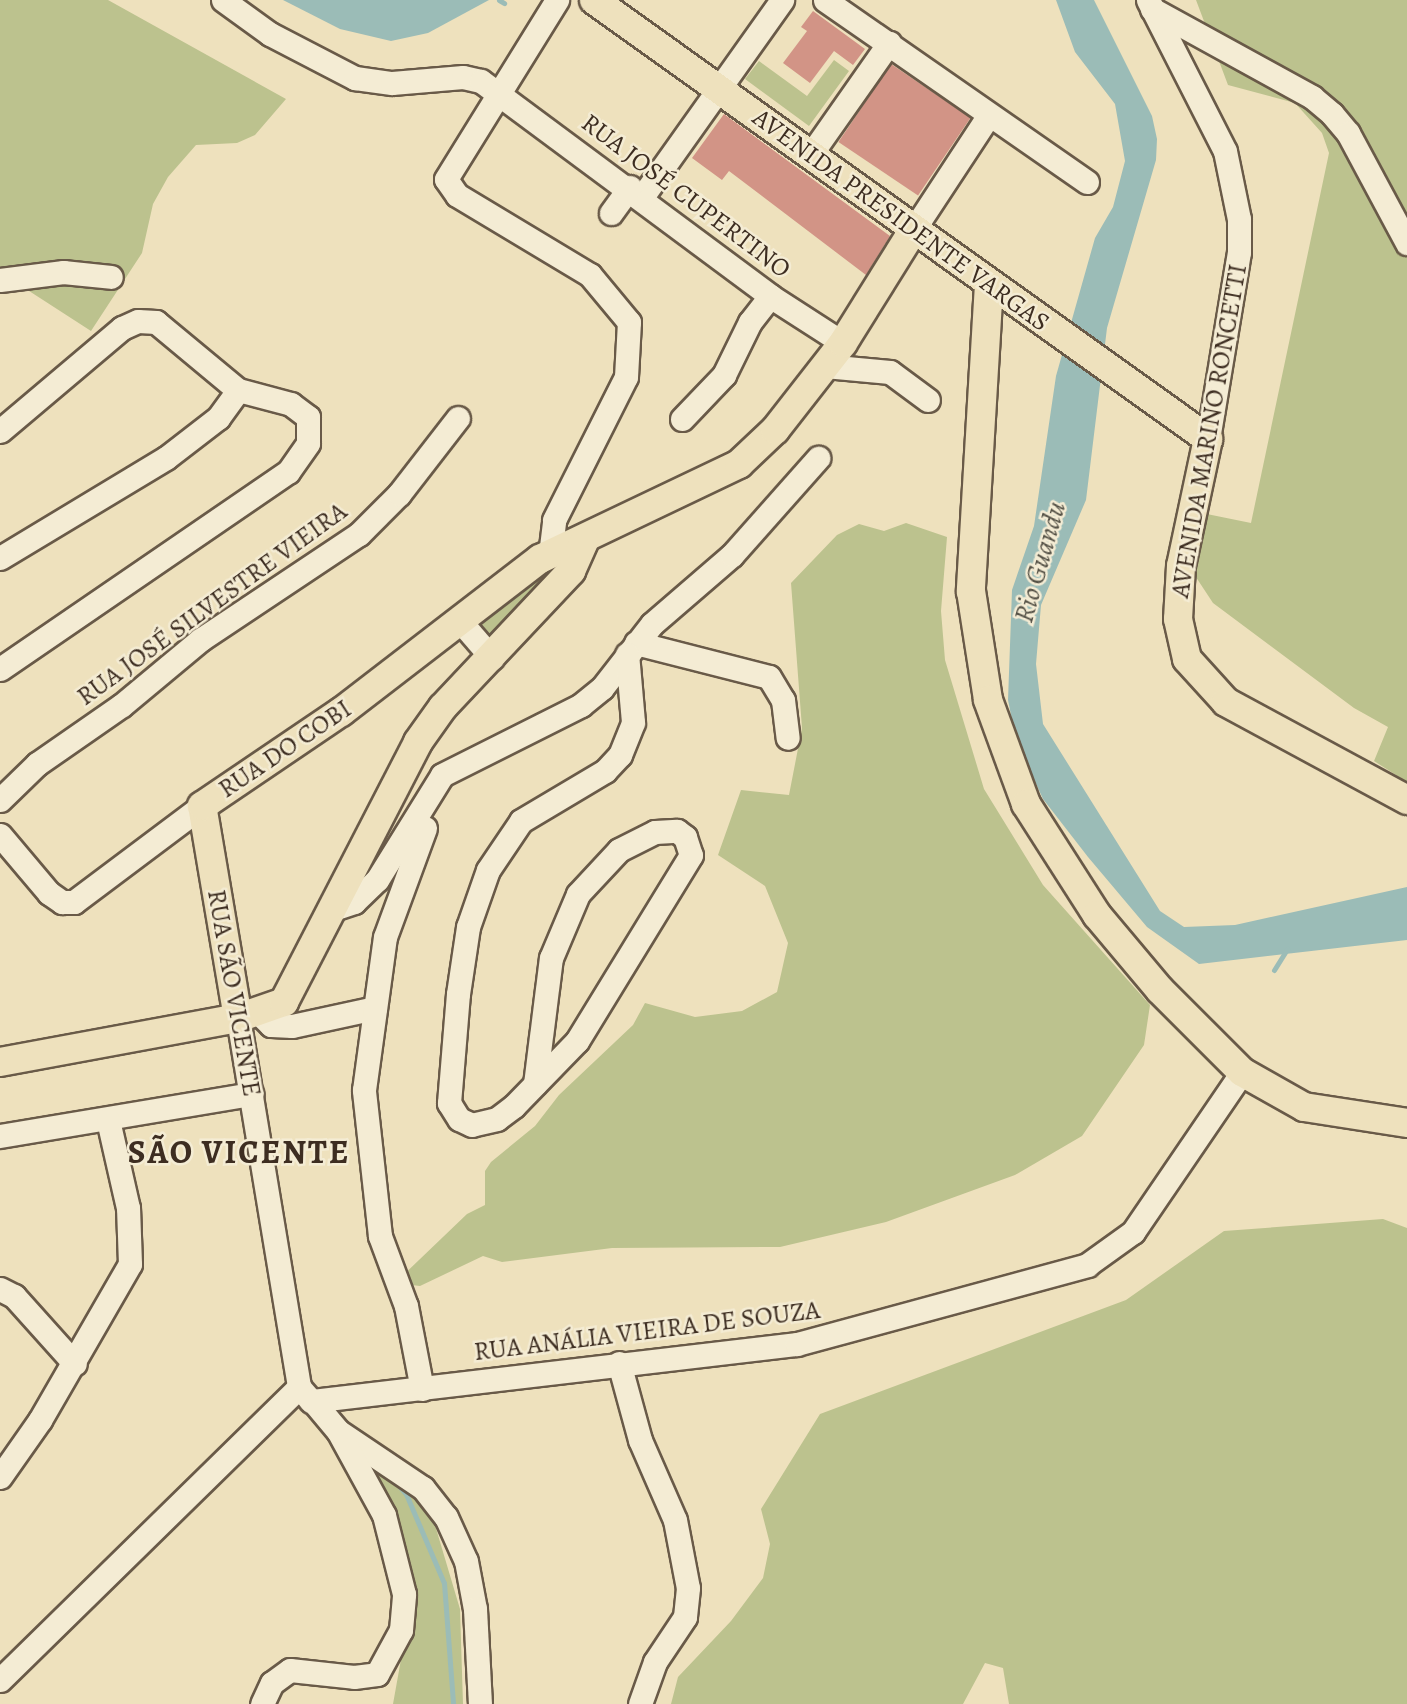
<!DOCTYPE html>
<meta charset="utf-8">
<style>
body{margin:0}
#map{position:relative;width:1407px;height:1704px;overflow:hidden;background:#eee1bd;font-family:Alegreya,serif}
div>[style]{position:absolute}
.green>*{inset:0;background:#bcc28e}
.water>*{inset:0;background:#9bbcb7}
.stream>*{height:5px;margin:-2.5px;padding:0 2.5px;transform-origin:2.5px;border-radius:2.5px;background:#9bbcb7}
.building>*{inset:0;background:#d29486;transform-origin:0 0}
.roads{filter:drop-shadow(2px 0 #695a48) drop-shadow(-2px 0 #695a48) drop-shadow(0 2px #695a48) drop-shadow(0 -2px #695a48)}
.minor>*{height:23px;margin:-11.5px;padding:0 11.5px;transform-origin:11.5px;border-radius:11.5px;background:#f4ecd4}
.major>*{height:28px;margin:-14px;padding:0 14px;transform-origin:14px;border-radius:14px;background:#eee1bd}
span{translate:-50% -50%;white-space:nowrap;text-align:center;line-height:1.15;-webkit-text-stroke:5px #f4ecd4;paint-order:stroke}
.street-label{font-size:26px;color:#3d2d21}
.water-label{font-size:28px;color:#545146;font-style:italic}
.district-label{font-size:33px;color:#3d2d21;font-weight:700;letter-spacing:2px}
</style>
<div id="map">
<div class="green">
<i style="clip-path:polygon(0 0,108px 0,286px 99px,255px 135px,237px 143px,196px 145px,168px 177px,153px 204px,142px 253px,91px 331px,9px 278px,0 283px)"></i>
<i style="clip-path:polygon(1196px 0,1407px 0,1407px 782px,1374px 761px,1388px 727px,1354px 708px,1213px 603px,1186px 562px,1197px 512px,1251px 523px,1329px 153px,1322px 133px,1295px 103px,1228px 85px)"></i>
<i style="clip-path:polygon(834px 60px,849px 71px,809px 126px,745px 79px,759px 61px,807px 96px)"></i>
<i style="clip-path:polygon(906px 523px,947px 537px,941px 611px,945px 660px,984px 789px,1043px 885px,1150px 1005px,1144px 1045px,1082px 1136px,1015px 1175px,886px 1222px,780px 1247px,612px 1248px,502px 1262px,483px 1256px,420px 1286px,395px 1283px,467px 1214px,485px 1205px,485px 1171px,491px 1162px,535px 1126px,559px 1095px,633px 1025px,645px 1003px,695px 1017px,742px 1011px,777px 992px,788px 943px,765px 886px,718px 855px,741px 790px,789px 795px,802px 728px,791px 583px,837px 535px,859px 524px,884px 531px)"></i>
<i style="clip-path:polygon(564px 560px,491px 638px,479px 626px,475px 618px,507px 591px)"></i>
<i style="clip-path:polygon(1383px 1219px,1407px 1228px,1407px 1704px,1009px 1704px,1003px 1668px,985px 1663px,963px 1704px,671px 1704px,678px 1677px,731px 1621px,763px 1578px,770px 1544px,761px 1509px,820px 1414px,1126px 1300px,1224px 1231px)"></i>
<i style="clip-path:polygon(359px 1443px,388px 1449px,421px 1478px,460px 1609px,463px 1704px,393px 1704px,405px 1637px)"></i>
</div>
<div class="water">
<i style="clip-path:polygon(283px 0,489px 0,428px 33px,391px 41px,340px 29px)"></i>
<i style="clip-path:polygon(1056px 0,1094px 0,1152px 116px,1157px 139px,1156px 160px,1107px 328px,1086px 500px,1041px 605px,1036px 664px,1043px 724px,1160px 911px,1184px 927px,1235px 925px,1407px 887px,1407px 940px,1199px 964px,1147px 927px,1088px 857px,1043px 799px,1016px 740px,1008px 700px,1012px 590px,1034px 526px,1056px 376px,1095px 238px,1113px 207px,1125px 161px,1115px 104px,1075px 52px)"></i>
</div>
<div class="stream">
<i style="left:499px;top:0;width:6px;rotate:31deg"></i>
<i style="left:1274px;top:970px;width:25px;rotate:-58deg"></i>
<i style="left:393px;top:1479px;width:20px;rotate:49deg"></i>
<i style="left:406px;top:1494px;width:97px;rotate:66.9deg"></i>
<i style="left:444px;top:1583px;width:121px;rotate:85.7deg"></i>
</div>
<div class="building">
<i style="clip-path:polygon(813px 11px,865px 49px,853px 65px,834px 51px,810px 83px,783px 63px,807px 31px,801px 27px)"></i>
<i style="left:891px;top:64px;width:96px;height:94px;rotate:34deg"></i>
<i style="clip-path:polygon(724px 114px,890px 236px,866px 275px,729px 171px,722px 180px,692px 158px)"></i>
</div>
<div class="roads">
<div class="minor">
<i style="left:223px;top:0;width:58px;rotate:35.9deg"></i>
<i style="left:270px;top:34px;width:96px;rotate:27.4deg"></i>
<i style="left:355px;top:78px;width:37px;rotate:8deg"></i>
<i style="left:392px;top:83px;width:71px;rotate:-4.8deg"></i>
<i style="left:463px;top:77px;width:18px;rotate:13deg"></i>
<i style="left:481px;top:81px;width:360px;rotate:36.6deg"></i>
<i style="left:770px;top:296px;width:87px;rotate:32.8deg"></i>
<i style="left:825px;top:0;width:319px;rotate:34.8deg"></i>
<i style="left:1148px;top:0;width:169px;rotate:63deg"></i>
<i style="left:1225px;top:151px;width:69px;rotate:78.4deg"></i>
<i style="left:1239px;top:219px;width:33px;rotate:90deg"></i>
<i style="left:1239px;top:252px;width:190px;rotate:99.4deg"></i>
<i style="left:1152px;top:9px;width:183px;rotate:28.8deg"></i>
<i style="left:1312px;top:97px;width:26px;rotate:40deg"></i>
<i style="left:1332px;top:114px;width:25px;rotate:50deg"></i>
<i style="left:1348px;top:133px;width:125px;rotate:61.8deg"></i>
<i style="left:811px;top:154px;width:136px;rotate:-54.9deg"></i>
<i style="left:642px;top:197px;width:242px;rotate:-54.6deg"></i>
<i style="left:611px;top:213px;width:32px;rotate:-54deg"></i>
<i style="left:914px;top:229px;width:136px;rotate:-56.7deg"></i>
<i style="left:0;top:280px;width:64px;rotate:-7.2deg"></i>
<i style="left:63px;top:272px;width:48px;rotate:5.9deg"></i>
<i style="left:825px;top:366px;width:65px;rotate:5.3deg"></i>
<i style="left:890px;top:372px;width:47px;rotate:36.4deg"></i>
<i style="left:682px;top:419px;width:61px;rotate:-46.3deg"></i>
<i style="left:724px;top:375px;width:59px;rotate:-63.9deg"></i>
<i style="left:750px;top:322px;width:33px;rotate:-52deg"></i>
<i style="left:0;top:431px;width:160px;rotate:-40.2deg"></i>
<i style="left:122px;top:328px;width:17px;rotate:-24deg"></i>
<i style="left:138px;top:321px;width:18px;rotate:3deg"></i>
<i style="left:156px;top:322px;width:107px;rotate:39.7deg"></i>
<i style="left:550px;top:555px;width:35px;rotate:-83deg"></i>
<i style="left:554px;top:520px;width:160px;rotate:-63.3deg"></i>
<i style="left:626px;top:377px;width:55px;rotate:-86.9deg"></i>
<i style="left:629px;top:322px;width:61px;rotate:-129.7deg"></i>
<i style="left:590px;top:275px;width:155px;rotate:-149deg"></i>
<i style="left:457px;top:195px;width:19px;rotate:-125deg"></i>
<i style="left:446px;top:179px;width:211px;rotate:-58.2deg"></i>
<i style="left:0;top:558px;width:194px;rotate:-31.1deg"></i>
<i style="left:166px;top:458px;width:66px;rotate:-37.6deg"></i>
<i style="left:218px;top:418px;width:34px;rotate:-54deg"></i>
<i style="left:460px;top:621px;width:49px;rotate:49.1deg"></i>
<i style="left:636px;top:643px;width:137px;rotate:14.3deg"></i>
<i style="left:769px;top:677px;width:27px;rotate:59deg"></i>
<i style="left:783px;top:700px;width:38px;rotate:83deg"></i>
<i style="left:0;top:669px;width:349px;rotate:-34.4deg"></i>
<i style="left:288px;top:472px;width:35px;rotate:-55deg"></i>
<i style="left:308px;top:443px;width:26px;rotate:-90deg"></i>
<i style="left:308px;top:417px;width:21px;rotate:-143deg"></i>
<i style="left:291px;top:404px;width:55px;rotate:-165.2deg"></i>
<i style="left:0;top:800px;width:52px;rotate:-44.2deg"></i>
<i style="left:37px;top:764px;width:103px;rotate:-34.8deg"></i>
<i style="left:122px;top:705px;width:102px;rotate:-39.8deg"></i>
<i style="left:200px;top:640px;width:191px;rotate:-33.7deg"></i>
<i style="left:359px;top:534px;width:57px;rotate:-45deg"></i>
<i style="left:399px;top:494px;width:96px;rotate:-52.2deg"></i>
<i style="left:0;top:835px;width:76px;rotate:49.8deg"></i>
<i style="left:49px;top:893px;width:16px;rotate:35deg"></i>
<i style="left:62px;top:902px;width:12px"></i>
<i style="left:74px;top:902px;width:160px;rotate:-36.9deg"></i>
<i style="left:336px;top:908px;width:19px;rotate:-18deg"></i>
<i style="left:354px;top:902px;width:32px;rotate:-44deg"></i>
<i style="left:377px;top:880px;width:123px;rotate:-58.2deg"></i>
<i style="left:442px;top:775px;width:156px;rotate:-26.7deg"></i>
<i style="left:581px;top:705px;width:27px;rotate:-39deg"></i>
<i style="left:602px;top:688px;width:81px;rotate:-52deg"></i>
<i style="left:652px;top:624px;width:106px;rotate:-40.8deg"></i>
<i style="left:732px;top:555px;width:130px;rotate:-48.4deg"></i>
<i style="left:259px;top:1013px;width:17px;rotate:45deg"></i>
<i style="left:271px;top:1025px;width:21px;rotate:3deg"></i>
<i style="left:292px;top:1026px;width:85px;rotate:-12.2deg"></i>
<i style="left:238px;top:1018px;width:374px;rotate:80.6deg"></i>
<i style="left:299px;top:1387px;width:18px;rotate:49deg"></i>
<i style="left:311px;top:1401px;width:489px;rotate:-6.7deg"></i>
<i style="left:797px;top:1344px;width:301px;rotate:-15.2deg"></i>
<i style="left:1087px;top:1265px;width:57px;rotate:-35.7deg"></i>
<i style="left:1133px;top:1232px;width:194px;rotate:-55.7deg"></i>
<i style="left:535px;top:1084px;width:127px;rotate:-82.8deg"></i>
<i style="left:551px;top:958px;width:69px;rotate:-67.1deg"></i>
<i style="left:578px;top:894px;width:60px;rotate:-47deg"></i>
<i style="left:619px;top:850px;width:40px;rotate:-26.6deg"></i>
<i style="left:655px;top:832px;width:22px;rotate:-3deg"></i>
<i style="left:677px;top:831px;width:10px;rotate:37deg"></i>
<i style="left:685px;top:837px;width:19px;rotate:72deg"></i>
<i style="left:691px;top:855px;width:218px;rotate:121.5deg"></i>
<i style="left:577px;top:1041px;width:91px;rotate:134.1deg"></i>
<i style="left:514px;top:1106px;width:21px;rotate:143deg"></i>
<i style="left:497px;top:1119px;width:26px;rotate:167deg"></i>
<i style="left:472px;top:1125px;width:14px;rotate:-155deg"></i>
<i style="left:459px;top:1119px;width:19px;rotate:-122deg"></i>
<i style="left:449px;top:1103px;width:109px;rotate:-85.3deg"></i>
<i style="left:458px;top:994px;width:68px;rotate:-81.5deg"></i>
<i style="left:468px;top:927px;width:60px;rotate:-70.7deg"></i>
<i style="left:488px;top:870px;width:59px;rotate:-56deg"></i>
<i style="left:521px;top:821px;width:98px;rotate:-30.8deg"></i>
<i style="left:605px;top:771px;width:22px;rotate:-47deg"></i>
<i style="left:620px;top:755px;width:35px;rotate:-68deg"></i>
<i style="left:633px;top:722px;width:68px;rotate:-95deg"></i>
<i style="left:0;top:1136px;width:255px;rotate:-9.5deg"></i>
<i style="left:0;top:1289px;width:16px;rotate:27deg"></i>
<i style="left:14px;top:1296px;width:91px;rotate:48.1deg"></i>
<i style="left:619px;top:1363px;width:80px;rotate:74.7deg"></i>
<i style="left:640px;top:1440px;width:87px;rotate:66.4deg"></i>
<i style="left:675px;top:1520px;width:69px;rotate:79.2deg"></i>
<i style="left:688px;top:1588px;width:29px;rotate:96deg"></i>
<i style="left:685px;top:1617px;width:54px;rotate:123.7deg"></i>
<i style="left:655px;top:1662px;width:45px;rotate:109.7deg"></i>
<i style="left:422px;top:1389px;width:85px;rotate:-100.9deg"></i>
<i style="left:406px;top:1306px;width:75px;rotate:-110.4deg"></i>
<i style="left:380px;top:1236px;width:147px;rotate:-96.3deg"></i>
<i style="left:364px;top:1090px;width:154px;rotate:-82.2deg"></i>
<i style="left:385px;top:937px;width:116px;rotate:-69.8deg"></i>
<i style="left:341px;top:1433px;width:99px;rotate:33.9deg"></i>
<i style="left:423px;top:1488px;width:37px;rotate:52deg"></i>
<i style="left:446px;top:1517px;width:48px;rotate:65.6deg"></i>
<i style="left:466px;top:1561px;width:49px;rotate:79.4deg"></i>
<i style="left:475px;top:1609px;width:95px;rotate:87deg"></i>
<i style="left:0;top:1477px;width:70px;rotate:-54.9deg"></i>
<i style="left:40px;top:1420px;width:180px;rotate:-60deg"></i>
<i style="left:130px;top:1264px;width:56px;rotate:-92deg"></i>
<i style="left:128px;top:1208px;width:90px;rotate:-102.8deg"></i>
<i style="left:0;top:1680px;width:419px;rotate:-44.4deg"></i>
<i style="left:262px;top:1704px;width:23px;rotate:-65deg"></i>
<i style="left:272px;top:1683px;width:22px;rotate:-36deg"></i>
<i style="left:290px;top:1670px;width:64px;rotate:6.2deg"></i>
<i style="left:354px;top:1677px;width:23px;rotate:-7deg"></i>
<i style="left:377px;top:1674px;width:50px;rotate:-61.4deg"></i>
<i style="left:401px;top:1630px;width:36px;rotate:-85deg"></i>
<i style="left:404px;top:1594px;width:81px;rotate:-104.2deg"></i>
<i style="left:384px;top:1515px;width:96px;rotate:-118.7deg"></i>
<i style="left:338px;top:1431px;width:39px;rotate:-130deg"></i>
</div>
<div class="major">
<i style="left:594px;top:0;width:755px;rotate:35.56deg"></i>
<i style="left:1208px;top:439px;width:130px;rotate:102deg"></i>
<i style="left:1181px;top:566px;width:53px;rotate:93.2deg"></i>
<i style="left:1178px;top:619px;width:41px;rotate:77.3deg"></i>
<i style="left:1187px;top:659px;width:58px;rotate:47.8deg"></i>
<i style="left:1226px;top:702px;width:206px;rotate:28.4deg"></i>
<i style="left:989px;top:284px;width:308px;rotate:93.4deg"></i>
<i style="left:971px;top:591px;width:110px;rotate:81.1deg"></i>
<i style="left:988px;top:700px;width:111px;rotate:69.9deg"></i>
<i style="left:1026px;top:804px;width:132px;rotate:57.4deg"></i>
<i style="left:1097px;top:915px;width:98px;rotate:50deg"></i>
<i style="left:1160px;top:990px;width:116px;rotate:45deg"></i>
<i style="left:1242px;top:1072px;width:71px;rotate:29.4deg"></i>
<i style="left:1304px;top:1107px;width:104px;rotate:8.8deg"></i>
<i style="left:238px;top:1018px;width:215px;rotate:-99.6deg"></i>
<i style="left:202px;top:806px;width:168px;rotate:-34.1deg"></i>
<i style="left:341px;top:712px;width:251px;rotate:-37.6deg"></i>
<i style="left:540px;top:559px;width:221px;rotate:-25.5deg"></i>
<i style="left:739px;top:464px;width:50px;rotate:-43.4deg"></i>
<i style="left:775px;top:430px;width:110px;rotate:-52deg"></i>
<i style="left:843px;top:343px;width:134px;rotate:-58.1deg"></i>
<i style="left:0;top:1062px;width:242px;rotate:-10.5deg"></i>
<i style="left:238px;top:1018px;width:49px;rotate:-19.2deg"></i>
<i style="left:284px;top:1002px;width:292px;rotate:-62.7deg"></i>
<i style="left:418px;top:742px;width:43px;rotate:-54.5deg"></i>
<i style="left:443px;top:707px;width:187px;rotate:-46.7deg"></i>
<i style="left:571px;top:571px;width:32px;rotate:-66deg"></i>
</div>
</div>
<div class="street-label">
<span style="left:686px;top:196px;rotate:37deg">RUA JOSÉ CUPERTINO</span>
<span style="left:901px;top:220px;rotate:36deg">AVENIDA PRESIDENTE VARGAS</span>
<span style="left:1209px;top:431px;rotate:-80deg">AVENIDA MARINO RONCETTI</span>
<span style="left:212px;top:604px;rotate:-36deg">RUA JOSÉ SILVESTRE VIEIRA</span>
<span style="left:285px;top:749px;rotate:-34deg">RUA DO COBI</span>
<span style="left:234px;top:993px;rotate:80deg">RUA SÃO VICENTE</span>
<span style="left:647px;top:1331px;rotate:-7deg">RUA ANÁLIA VIEIRA DE SOUZA</span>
</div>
<div class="water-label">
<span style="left:1040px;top:562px;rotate:-74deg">Rio Guandu</span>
</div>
<div class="district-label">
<span style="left:239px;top:1152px">SÃO VICENTE</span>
</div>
</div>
